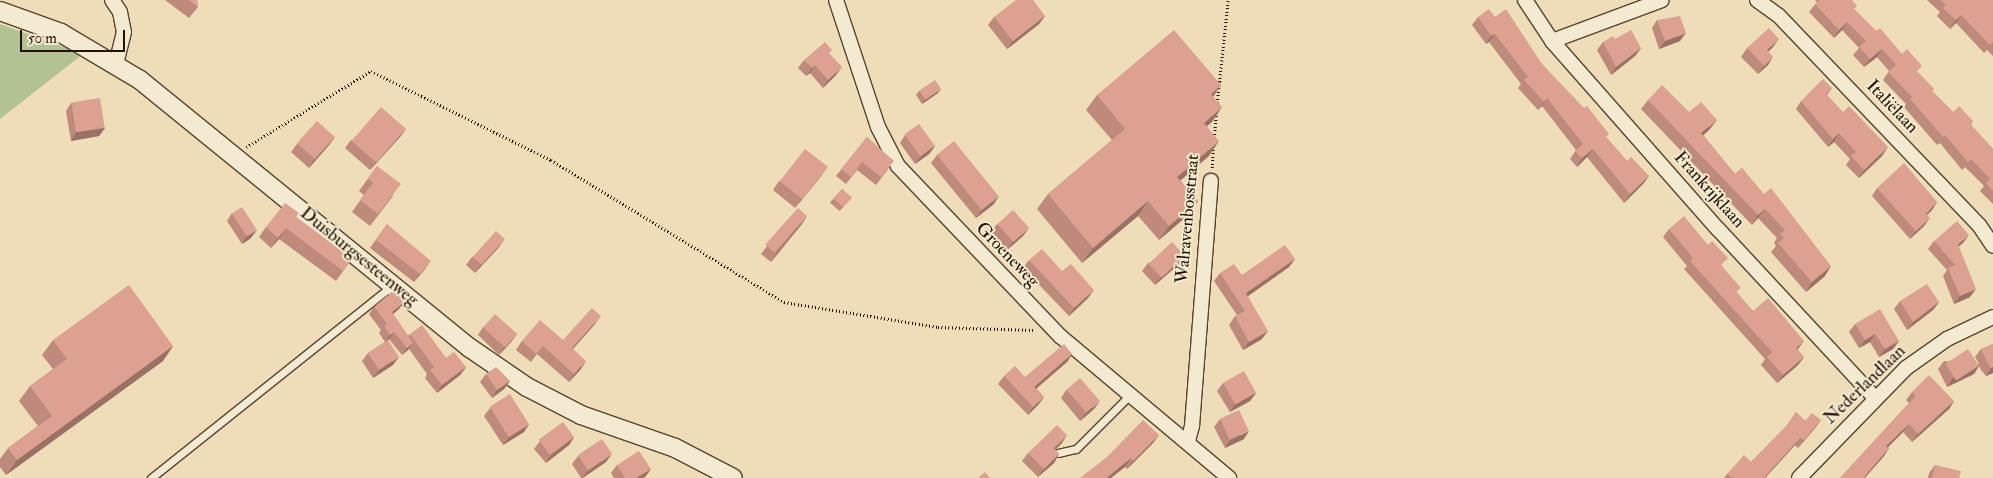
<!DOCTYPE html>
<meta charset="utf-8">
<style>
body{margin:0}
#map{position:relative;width:1993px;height:478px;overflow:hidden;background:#eeddb8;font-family:"IM FELL Double Pica",serif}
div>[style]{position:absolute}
.green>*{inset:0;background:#b3c294}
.path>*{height:2.5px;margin-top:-1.25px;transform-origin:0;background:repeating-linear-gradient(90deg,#241100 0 1px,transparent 0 3.5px)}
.roads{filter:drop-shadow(1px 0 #56442e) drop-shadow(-1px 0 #56442e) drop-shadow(0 1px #56442e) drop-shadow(0 -1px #56442e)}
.service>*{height:7px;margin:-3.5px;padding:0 3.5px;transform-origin:3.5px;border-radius:3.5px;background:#f4e9d1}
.minor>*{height:14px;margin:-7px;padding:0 7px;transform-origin:7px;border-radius:7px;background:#f4e9d1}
.tertiary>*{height:18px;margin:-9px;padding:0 9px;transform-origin:9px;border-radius:9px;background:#f4e9d1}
.wall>*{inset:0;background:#bd8a7c;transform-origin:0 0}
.shaded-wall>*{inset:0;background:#9a7165}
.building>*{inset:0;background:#dca190;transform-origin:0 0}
span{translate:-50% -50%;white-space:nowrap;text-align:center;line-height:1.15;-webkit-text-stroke:4px #f4e9d1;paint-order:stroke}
.street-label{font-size:18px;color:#241100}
.scale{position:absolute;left:20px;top:30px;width:105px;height:22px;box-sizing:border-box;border:2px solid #241100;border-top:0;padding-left:6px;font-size:15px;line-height:18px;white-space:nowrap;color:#241100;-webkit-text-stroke:4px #f4e9d1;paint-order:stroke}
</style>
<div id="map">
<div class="green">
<i style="clip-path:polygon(0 24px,83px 54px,0 119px)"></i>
</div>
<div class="path">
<i style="left:1217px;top:103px;width:104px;rotate:-83.9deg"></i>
<i style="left:1214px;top:138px;width:25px;rotate:-85deg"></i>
<i style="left:246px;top:147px;width:146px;rotate:-31.3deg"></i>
<i style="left:371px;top:71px;width:201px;rotate:26.3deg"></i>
<i style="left:551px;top:160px;width:273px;rotate:31.4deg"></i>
<i style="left:784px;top:302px;width:156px;rotate:9.2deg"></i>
<i style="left:938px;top:327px;width:98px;rotate:1.8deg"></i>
<i style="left:1212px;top:168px;width:20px;rotate:-87deg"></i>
</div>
<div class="roads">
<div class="service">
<i style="left:1058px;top:453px;width:18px;rotate:-13deg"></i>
<i style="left:1076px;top:449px;width:78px;rotate:-45deg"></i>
<i style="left:151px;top:478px;width:310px;rotate:-38.6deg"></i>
</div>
<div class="minor">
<i style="left:112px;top:0;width:14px;rotate:56deg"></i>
<i style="left:120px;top:12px;width:20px;rotate:79deg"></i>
<i style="left:124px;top:32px;width:32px;rotate:104deg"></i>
<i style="left:836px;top:0;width:134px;rotate:71.7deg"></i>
<i style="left:878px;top:127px;width:44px;rotate:62.9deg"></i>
<i style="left:898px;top:166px;width:235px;rotate:46.4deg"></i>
<i style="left:1060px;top:336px;width:221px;rotate:40deg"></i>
<i style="left:1525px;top:0;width:49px;rotate:56.6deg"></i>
<i style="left:1552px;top:41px;width:251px;rotate:48.6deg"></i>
<i style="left:1718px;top:229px;width:229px;rotate:47.1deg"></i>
<i style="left:1757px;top:0;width:27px;rotate:36deg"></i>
<i style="left:1779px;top:16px;width:289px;rotate:46.3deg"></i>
<i style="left:1979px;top:225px;width:25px;rotate:56deg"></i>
<i style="left:1552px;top:41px;width:117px;rotate:-20.4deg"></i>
<i style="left:1188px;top:441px;width:16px;rotate:-75deg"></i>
<i style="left:1192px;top:426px;width:246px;rotate:-85.6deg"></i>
<i style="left:1799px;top:478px;width:153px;rotate:-45.8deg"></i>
<i style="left:1906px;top:368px;width:50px;rotate:-35.3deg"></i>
<i style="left:1947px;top:339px;width:51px;rotate:-25.6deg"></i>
</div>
<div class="tertiary">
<i style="left:0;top:11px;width:65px;rotate:19.8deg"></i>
<i style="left:61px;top:33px;width:92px;rotate:30.7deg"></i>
<i style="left:140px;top:80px;width:425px;rotate:39.1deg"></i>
<i style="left:470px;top:348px;width:69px;rotate:34.4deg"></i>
<i style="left:527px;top:387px;width:61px;rotate:27.4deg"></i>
<i style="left:581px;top:415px;width:100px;rotate:19.3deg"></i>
<i style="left:675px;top:448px;width:65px;rotate:27.3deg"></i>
</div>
</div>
<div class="wall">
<i style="clip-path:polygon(165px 0,197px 0,198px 7px,189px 18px)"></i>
<i style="clip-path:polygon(1815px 0,1852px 0,1854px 9px,1934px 89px,1932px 91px,1953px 112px,1973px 121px,1971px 125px,1993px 149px,1993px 204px,1980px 191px,1984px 186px,1965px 167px,1962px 170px,1940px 143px,1937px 145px,1904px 107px,1906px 104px,1883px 80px,1889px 71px,1877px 57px,1864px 67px,1853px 55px,1859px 48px,1842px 30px,1834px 38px,1809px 12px,1817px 2px)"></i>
<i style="clip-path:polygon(1927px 0,1992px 0,1993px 1px,1993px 56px,1987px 50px,1984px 53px,1956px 23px,1950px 29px,1937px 16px,1940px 12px)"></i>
<i style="clip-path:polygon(1045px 16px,1039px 24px,1007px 49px,988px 25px,994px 17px)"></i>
<i style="clip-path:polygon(1478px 17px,1495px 17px,1542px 64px,1627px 161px,1649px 176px,1643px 184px,1624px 203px,1587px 157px,1577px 167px,1570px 159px,1576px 150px,1542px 106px,1538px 110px,1518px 88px,1521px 84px,1489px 42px,1486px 44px,1472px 25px)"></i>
<i style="clip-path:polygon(1657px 20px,1680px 41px,1659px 49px,1652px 28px)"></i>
<i style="clip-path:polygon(1615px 39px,1641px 48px,1635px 56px,1611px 75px,1597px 50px,1603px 42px)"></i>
<i style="clip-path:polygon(1773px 47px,1768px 52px,1768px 65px,1758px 74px,1741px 57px,1747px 48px)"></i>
<i style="clip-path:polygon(830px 54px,836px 75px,823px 88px,810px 73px,806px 76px,798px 68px,804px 60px)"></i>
<i style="clip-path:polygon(1832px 88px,1827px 95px,1882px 156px,1859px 178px,1846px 165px,1850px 159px,1834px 142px,1828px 147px,1796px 109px,1801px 101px)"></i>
<i style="clip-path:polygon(919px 91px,938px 93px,922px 104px,916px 95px)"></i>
<i style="clip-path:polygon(1097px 95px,1213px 97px,1212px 122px,1207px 126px,1209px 156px,1180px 180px,1198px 201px,1187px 216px,1159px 240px,1138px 216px,1082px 263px,1037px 209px,1048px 194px,1112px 140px,1086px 110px)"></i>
<i style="clip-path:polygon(1648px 100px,1689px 112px,1710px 129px,1703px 135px,1735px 174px,1742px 168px,1825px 276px,1806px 292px,1771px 252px,1776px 246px,1774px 243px,1777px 238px,1758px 218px,1752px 225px,1641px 109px)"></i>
<i style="clip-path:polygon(71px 103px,105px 128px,99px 136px,71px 141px,66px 111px)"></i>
<i style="clip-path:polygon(406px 129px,400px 137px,370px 170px,345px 148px,351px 140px)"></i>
<i style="clip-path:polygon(905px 135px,935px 146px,929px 154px,915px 164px,900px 143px)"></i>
<i style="clip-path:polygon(335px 137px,329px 145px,309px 168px,291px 152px,297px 144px)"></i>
<i style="clip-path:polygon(867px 137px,889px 168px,876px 185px,857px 170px,846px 184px,836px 176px)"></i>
<i style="clip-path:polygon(937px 155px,994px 204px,976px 218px,931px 163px)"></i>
<i style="clip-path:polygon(377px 166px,393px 196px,370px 226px,352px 212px,364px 195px,359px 191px)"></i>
<i style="clip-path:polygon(822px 175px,795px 208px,773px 190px,779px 181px)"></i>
<i style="clip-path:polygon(1877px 188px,1937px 202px,1932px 210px,1927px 215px,1924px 226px,1910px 239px,1872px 196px)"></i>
<i style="left:842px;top:189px;width:13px;height:18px;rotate:42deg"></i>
<i style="clip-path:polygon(232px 213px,251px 238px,242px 244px,227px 221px)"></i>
<i style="clip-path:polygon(807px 216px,771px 262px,761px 254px,767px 246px)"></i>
<i style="clip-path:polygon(296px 217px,352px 259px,336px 281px,279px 239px,271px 248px,259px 237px,266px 227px)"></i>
<i style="clip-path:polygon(387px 224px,425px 269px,414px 282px,370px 248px)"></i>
<i style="clip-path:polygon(997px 224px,1023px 236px,1007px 250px,991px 232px)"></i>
<i style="clip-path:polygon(1669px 229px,1722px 266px,1737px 293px,1753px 311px,1798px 350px,1804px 357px,1798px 365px,1777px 383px,1761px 365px,1765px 359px,1684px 269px,1687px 266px,1663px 237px)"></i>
<i style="clip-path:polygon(1934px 241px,1963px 243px,1959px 246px,1970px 297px,1954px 304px,1943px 276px,1947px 270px,1928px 249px)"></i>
<i style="clip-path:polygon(499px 247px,475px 273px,466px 265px,472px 257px)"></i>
<i style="clip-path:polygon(1185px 256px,1179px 264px,1155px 285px,1142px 271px,1148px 263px)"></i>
<i style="clip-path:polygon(1295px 259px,1289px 267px,1248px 296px,1262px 339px,1243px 350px,1229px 325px,1235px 316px,1237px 315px,1214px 281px,1220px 273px,1242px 275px)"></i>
<i style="clip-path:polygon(1029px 260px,1062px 271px,1088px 298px,1069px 316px,1023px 268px)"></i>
<i style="clip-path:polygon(1900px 301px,1939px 302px,1933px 310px,1907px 330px,1894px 309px)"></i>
<i style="clip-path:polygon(374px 307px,399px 309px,393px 314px,408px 336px,410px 334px,446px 358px,466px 367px,460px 375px,437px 393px,425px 378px,427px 374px,409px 349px,402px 355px,389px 339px,388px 340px,393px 365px,373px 378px,362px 361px,368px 353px,385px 342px,379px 333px,381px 330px,369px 314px)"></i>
<i style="clip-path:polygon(595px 324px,573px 349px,581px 369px,569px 382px,537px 354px,531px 362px,516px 350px,522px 341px,563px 340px)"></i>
<i style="clip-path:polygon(1855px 324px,1899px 341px,1893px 349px,1879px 357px,1870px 342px,1859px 348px,1849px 332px)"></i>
<i style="clip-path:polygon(483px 327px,517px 334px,511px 342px,499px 355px,478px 335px)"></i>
<i style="clip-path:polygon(53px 340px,173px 346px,163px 361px,6px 475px,0 467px,0 459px,8px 448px,38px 426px,19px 401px,30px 386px,53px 369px,42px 355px)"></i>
<i style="clip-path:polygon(1993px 344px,1993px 373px,1986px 376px,1981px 370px,1979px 366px,1974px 374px,1947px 387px,1938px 369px,1944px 361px,1979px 364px,1975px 357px,1981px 349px)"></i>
<i style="clip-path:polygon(1072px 354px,1067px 362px,1036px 388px,1044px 397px,1038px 405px,1028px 415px,998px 384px,1004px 376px,1025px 377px)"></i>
<i style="clip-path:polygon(486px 374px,510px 381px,504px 389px,492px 398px,480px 382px)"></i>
<i style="clip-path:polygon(1223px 383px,1256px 393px,1250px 401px,1230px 412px,1217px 391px)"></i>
<i style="clip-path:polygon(1066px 390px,1094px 409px,1080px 421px,1061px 398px)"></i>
<i style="clip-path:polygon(1912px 392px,1954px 401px,1949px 409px,1912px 442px,1903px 432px,1888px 447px,1889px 448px,1884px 456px,1865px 478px,1840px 478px,1909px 403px,1906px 400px)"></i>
<i style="clip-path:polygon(490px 408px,529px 424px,524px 432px,503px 445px,484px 416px)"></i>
<i style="clip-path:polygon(1796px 412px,1805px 421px,1821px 420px,1815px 428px,1798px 448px,1795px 445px,1765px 478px,1724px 478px,1727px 474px,1751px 462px,1786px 427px)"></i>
<i style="clip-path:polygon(1220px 419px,1244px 439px,1225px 448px,1214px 427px)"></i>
<i style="clip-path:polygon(1159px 435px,1153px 443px,1127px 469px,1125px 467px,1080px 478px)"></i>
<i style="clip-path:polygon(574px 437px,569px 445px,546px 463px,534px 449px,540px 441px)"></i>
<i style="clip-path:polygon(1062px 443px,1055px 450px,1059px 454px,1054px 463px,1038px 477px,1022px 461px,1028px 453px)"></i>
<i style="clip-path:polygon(578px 456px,606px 462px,583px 478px,581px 478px,572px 464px)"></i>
<i style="clip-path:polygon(617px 465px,651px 469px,645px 477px,643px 478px,614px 478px,611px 473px)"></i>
<i style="clip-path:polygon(1935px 465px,1959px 478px,1928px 478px,1929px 473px)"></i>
</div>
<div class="shaded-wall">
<i style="clip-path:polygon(1961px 15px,1956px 23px,1950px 29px,1956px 20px)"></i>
<i style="clip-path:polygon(1045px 16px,1039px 24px,1007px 49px,1013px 41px)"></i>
<i style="clip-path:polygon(1847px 22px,1842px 30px,1834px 38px,1839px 30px)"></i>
<i style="clip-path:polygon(1686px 33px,1680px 41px,1659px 49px,1665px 41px)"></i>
<i style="clip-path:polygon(1495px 34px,1489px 42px,1486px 44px,1491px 36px)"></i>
<i style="clip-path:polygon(1779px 39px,1773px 47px,1761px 58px,1767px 50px)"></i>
<i style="clip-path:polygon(1641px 48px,1635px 56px,1611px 75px,1616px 67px)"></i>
<i style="clip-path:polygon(1882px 49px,1877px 57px,1864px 67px,1870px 59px)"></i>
<i style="clip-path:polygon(1773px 57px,1768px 65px,1758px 74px,1764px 66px)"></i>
<i style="clip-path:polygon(815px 65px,810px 73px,806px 76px,812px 68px)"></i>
<i style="clip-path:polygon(842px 67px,836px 75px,823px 88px,828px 80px)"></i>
<i style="clip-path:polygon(1221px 85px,1211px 100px,1211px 94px)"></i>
<i style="clip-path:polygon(941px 89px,938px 93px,922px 104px,925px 100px)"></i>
<i style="clip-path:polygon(1547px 98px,1542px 106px,1538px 110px)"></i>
<i style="clip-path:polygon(1222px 107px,1212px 122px,1194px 137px,1204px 123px)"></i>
<i style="clip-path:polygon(1717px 120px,1710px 129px,1695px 143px,1701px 133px)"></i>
<i style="clip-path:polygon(105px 128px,99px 136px,71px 141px,76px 132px)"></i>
<i style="clip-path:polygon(406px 129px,400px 137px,370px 170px,376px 162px)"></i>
<i style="clip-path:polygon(1839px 133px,1834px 142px,1828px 147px,1833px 139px)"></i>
<i style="clip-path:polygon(335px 137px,329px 145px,309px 168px,314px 160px)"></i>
<i style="clip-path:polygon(1219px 141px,1209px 156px,1167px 192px,1177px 177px)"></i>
<i style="clip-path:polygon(935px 146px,929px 154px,915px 164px,921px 156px)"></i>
<i style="clip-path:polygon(1888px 147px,1882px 156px,1859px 178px,1864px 170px)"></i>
<i style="clip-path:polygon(1593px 149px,1587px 157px,1577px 167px,1582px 158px)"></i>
<i style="clip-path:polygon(828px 167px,822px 175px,795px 208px,801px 200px)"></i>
<i style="clip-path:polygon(1649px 176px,1643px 184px,1624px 203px,1630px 194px)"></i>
<i style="clip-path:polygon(999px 196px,994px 204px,976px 218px,982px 210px)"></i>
<i style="clip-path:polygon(1148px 201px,1138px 216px,1082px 263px,1093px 248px)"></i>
<i style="clip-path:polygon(1198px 201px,1187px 216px,1159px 240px,1169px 226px)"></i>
<i style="clip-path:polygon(1937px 202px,1932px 210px,1920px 222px,1926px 214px)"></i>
<i style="clip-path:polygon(1765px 209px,1758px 218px,1752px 225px,1758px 215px)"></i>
<i style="clip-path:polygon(807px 216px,802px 224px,771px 262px,776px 254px)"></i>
<i style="clip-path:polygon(1930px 218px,1924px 226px,1910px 239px,1916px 231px)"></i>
<i style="clip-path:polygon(286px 228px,279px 239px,271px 248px,278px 238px)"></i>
<i style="clip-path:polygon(1029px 228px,1023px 236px,1007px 250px,1013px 242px)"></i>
<i style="clip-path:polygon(257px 230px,251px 238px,242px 244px,247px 236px)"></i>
<i style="clip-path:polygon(1969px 235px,1963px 243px,1952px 252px,1958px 244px)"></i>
<i style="clip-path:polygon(505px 239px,499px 247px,475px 273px,481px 265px)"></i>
<i style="clip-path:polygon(1185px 256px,1179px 264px,1155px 285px,1161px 277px)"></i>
<i style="clip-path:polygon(1295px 259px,1289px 267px,1241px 301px,1246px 293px)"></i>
<i style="clip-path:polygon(431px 261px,425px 269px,414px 282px,420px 274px)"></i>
<i style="clip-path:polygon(1831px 266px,1825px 276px,1806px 292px,1812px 282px)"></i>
<i style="clip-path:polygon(1976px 289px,1970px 297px,1954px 304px,1960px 296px)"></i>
<i style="clip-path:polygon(1094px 290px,1088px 298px,1069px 316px,1074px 308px)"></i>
<i style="clip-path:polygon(404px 302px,399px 309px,387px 319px,392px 312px)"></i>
<i style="clip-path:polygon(1939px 302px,1933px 310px,1907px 330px,1913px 322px)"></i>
<i style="clip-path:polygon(601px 316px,595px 324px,566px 356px,572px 348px)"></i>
<i style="clip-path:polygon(1268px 331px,1262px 339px,1243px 350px,1249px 342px)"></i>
<i style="clip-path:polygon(394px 332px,389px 339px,385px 342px,390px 335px)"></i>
<i style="clip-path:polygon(517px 334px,511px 342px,499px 355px,505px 346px)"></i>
<i style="clip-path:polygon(1875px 334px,1870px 342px,1859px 348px,1865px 340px)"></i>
<i style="clip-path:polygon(1804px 341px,1798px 349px,1790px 356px,1796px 348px)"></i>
<i style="clip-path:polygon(1899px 341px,1893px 349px,1879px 357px,1885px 349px)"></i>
<i style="clip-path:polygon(413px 343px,408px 350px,402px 355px,407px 348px)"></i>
<i style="clip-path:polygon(173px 346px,163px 361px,6px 475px,17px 460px)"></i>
<i style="clip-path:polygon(1072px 354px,1067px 362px,1029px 395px,1034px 387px)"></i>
<i style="clip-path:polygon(399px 357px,393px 365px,373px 378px,379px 370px)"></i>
<i style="clip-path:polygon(1804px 357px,1798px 365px,1777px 383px,1783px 375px)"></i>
<i style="clip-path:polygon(586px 361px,581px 369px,569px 382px,574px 374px)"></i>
<i style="clip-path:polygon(1979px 366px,1974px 374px,1947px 387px,1952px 379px)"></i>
<i style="clip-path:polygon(466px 367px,460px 375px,437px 393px,442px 385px)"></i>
<i style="clip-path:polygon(1993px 367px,1993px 373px,1986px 376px,1991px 368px)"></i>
<i style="clip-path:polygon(510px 381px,504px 389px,492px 398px,497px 390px)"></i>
<i style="clip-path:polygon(1256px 393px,1250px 401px,1230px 412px,1235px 404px)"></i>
<i style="clip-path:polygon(1044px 397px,1038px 405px,1028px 415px,1033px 407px)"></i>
<i style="clip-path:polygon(1100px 401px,1094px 409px,1080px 421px,1086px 413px)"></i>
<i style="clip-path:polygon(1954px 401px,1949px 409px,1912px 442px,1918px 434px)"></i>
<i style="clip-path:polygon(1821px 420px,1815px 428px,1798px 448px,1804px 440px)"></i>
<i style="clip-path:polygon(529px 424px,524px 432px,503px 445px,509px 437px)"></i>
<i style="clip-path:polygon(1909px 424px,1903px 432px,1881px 454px,1886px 446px)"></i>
<i style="clip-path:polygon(1249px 431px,1244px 439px,1225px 448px,1230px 440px)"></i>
<i style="clip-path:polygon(1067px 435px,1062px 443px,1048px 456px,1054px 448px)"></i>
<i style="clip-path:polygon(1159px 435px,1153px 443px,1127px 469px,1133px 461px)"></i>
<i style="clip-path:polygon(574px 437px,569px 445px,546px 463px,551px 455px)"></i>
<i style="clip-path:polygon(1801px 437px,1795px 445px,1765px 478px,1764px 478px)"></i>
<i style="clip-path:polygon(1889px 448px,1884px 456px,1864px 478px,1863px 478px)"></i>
<i style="clip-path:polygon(612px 454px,606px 462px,582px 478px,588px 471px)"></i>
<i style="clip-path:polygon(1059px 454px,1054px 463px,1038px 477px,1044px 469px)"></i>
<i style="clip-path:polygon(1131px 458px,1125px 467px,1111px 478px,1106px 478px)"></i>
<i style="clip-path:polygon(651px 469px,645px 477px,643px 478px,636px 478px)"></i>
</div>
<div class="building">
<i style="clip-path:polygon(189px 0,197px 0,198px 7px)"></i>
<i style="clip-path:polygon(1016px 0,1033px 0,1045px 16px,1013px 41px,994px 17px)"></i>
<i style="clip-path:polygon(1819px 0,1852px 0,1857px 6px,1854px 9px,1876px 31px,1880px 28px,1902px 54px,1907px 49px,1922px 66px,1917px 71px,1934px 89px,1932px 91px,1953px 112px,1959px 106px,1973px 121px,1970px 124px,1993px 149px,1993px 191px,1986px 183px,1990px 179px,1971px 159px,1968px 162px,1945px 135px,1943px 137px,1910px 99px,1912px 97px,1888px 72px,1896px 65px,1882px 49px,1870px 59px,1859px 47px,1866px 41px,1847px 22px,1839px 30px,1815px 4px)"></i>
<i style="clip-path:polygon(1941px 0,1992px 0,1993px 1px,1993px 42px,1990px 45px,1961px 15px,1956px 20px,1943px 8px,1946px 5px)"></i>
<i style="clip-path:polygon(1489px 9px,1495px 17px,1506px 9px,1542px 64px,1584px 108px,1587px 106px,1609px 134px,1606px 137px,1627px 161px,1631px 157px,1649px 176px,1630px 194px,1593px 149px,1582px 158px,1575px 151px,1583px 144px,1547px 98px,1544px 102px,1524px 80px,1528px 77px,1495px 34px,1491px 36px,1478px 17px)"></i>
<i style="clip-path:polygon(1680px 16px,1686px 33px,1665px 41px,1657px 20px)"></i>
<i style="clip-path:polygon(1769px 28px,1779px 39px,1767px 50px,1773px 57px,1764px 66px,1747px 48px)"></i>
<i style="clip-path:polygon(1174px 30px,1221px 85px,1211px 94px,1222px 107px,1204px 123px,1219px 141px,1177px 177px,1198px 201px,1169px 226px,1148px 201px,1093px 248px,1048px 194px,1125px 129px,1097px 95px)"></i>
<i style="clip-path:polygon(1631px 30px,1641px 48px,1616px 67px,1603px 42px,1613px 36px,1615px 39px)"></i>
<i style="clip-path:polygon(825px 42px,832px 50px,829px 53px,842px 67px,828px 80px,815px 65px,812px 68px,804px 60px)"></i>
<i style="clip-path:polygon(1823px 79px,1832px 88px,1826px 94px,1843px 112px,1849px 106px,1888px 147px,1864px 170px,1851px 156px,1856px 152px,1839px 133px,1833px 139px,1801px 101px)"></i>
<i style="left:935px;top:80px;width:11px;height:19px;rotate:56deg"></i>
<i style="clip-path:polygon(1662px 85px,1689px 112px,1701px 102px,1717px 120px,1701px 133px,1735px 174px,1742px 168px,1764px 194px,1771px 188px,1831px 266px,1812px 282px,1778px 243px,1784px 238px,1780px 234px,1785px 230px,1765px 209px,1758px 215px,1648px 100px)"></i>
<i style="left:100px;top:98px;width:30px;height:29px;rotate:81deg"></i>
<i style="left:381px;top:107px;width:33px;height:45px;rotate:41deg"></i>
<i style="left:317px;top:121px;width:24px;height:30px;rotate:42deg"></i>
<i style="left:919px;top:124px;width:27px;height:18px;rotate:54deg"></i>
<i style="clip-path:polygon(867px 137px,894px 161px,881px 177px,862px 162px,851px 177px,841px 169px)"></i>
<i style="left:954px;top:141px;width:71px;height:22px;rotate:51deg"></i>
<i style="left:805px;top:149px;width:29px;height:41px;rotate:38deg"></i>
<i style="clip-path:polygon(1904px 163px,1937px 202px,1926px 214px,1930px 218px,1916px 231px,1877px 188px)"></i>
<i style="clip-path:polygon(377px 166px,401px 184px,378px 214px,360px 200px,373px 183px,368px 179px)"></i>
<i style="left:842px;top:189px;width:13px;height:13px;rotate:42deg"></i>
<i style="clip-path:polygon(285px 203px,299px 213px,296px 217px,352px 259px,343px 271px,286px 228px,278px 238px,266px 227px)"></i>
<i style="left:242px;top:207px;width:27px;height:12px;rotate:57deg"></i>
<i style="left:798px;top:208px;width:12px;height:49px;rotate:42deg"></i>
<i style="left:1013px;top:210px;width:24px;height:21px;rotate:48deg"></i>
<i style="clip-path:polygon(1684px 216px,1708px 245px,1712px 241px,1728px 258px,1721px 265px,1741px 288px,1736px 292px,1753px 311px,1768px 298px,1804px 341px,1796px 348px,1804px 357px,1783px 375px,1767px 357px,1772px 352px,1690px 261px,1693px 258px,1669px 229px)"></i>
<i style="clip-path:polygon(1957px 221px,1969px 235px,1958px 244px,1976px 289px,1960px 296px,1948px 268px,1955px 265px,1934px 241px)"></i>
<i style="clip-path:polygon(387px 224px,431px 261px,420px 274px,376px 240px)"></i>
<i style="left:496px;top:231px;width:12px;height:35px;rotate:42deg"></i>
<i style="left:1172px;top:242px;width:19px;height:32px;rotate:47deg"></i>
<i style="clip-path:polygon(1285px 245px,1295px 259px,1246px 293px,1268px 331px,1249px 342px,1235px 316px,1245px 311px,1220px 273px,1234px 264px,1242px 275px)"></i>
<i style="clip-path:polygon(1042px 249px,1062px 271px,1071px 264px,1094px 290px,1074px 308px,1029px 260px)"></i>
<i style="clip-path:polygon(1927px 284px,1939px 302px,1913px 322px,1900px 301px)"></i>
<i style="clip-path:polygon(129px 285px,173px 346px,17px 460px,8px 448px,52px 416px,30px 386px,67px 359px,53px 340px)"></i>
<i style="clip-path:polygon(394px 290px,404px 302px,392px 312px,413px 343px,407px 348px,394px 332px,390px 335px,384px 326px,387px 324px,374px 307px)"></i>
<i style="clip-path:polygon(592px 308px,601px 316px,572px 348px,586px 361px,574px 374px,543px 346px,536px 354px,522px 341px,540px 320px,563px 340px)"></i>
<i style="clip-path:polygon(1880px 309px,1899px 341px,1885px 349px,1875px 334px,1865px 340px,1855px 324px)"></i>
<i style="left:495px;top:314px;width:30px;height:18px;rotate:42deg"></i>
<i style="clip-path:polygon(422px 325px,446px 358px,454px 352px,466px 367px,442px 385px,430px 370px,434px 367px,410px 334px)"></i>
<i style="left:388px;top:340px;width:20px;height:24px;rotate:57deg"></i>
<i style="clip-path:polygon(1064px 344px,1072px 354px,1034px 387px,1044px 397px,1033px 407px,1004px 376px,1015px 366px,1025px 377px)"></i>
<i style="clip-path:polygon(1993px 344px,1993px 367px,1991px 368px,1987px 362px,1981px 349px)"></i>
<i style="left:1968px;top:349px;width:20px;height:27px;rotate:57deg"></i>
<i style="clip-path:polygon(496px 367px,510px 381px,497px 390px,486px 374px)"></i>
<i style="left:1244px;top:371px;width:25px;height:24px;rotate:61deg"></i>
<i style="clip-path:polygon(1929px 375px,1954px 401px,1918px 434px,1909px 424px,1886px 446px,1889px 448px,1864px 477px,1865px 478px,1840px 478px,1916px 396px,1912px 392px)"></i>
<i style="left:1080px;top:378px;width:30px;height:18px;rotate:49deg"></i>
<i style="left:510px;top:394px;width:36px;height:24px;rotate:58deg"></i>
<i style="left:1239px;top:410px;width:23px;height:21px;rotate:65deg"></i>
<i style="clip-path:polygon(1796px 412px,1805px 421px,1812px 413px,1821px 420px,1804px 440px,1801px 437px,1764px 478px,1732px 478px,1727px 474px,1744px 455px,1751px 462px,1787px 425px)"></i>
<i style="clip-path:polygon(1143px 420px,1159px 435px,1133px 461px,1131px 458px,1106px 478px,1080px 478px,1107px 457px)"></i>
<i style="left:563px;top:422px;width:19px;height:30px;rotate:54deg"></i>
<i style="clip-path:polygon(1057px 425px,1067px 435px,1054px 448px,1059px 454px,1044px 469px,1028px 453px)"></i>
<i style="left:602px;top:439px;width:18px;height:29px;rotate:56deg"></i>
<i style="clip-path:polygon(639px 451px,651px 469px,636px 478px,625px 478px,617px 465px)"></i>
<i style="clip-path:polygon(1935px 465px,1961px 471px,1959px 478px,1932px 478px)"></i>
<i style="clip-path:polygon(985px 472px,990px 478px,978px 478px)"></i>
</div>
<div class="street-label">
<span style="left:1892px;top:107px;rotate:46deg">Italiëlaan</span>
<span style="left:1709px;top:190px;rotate:48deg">Frankrijklaan</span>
<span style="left:1188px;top:219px;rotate:-85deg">Walravenbosstraat</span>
<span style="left:1007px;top:255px;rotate:46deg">Groeneweg</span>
<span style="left:359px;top:257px;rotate:39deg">Duisburgsesteenweg</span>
<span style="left:1865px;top:385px;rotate:-44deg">Nederlandlaan</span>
</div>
<div class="scale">50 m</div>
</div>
